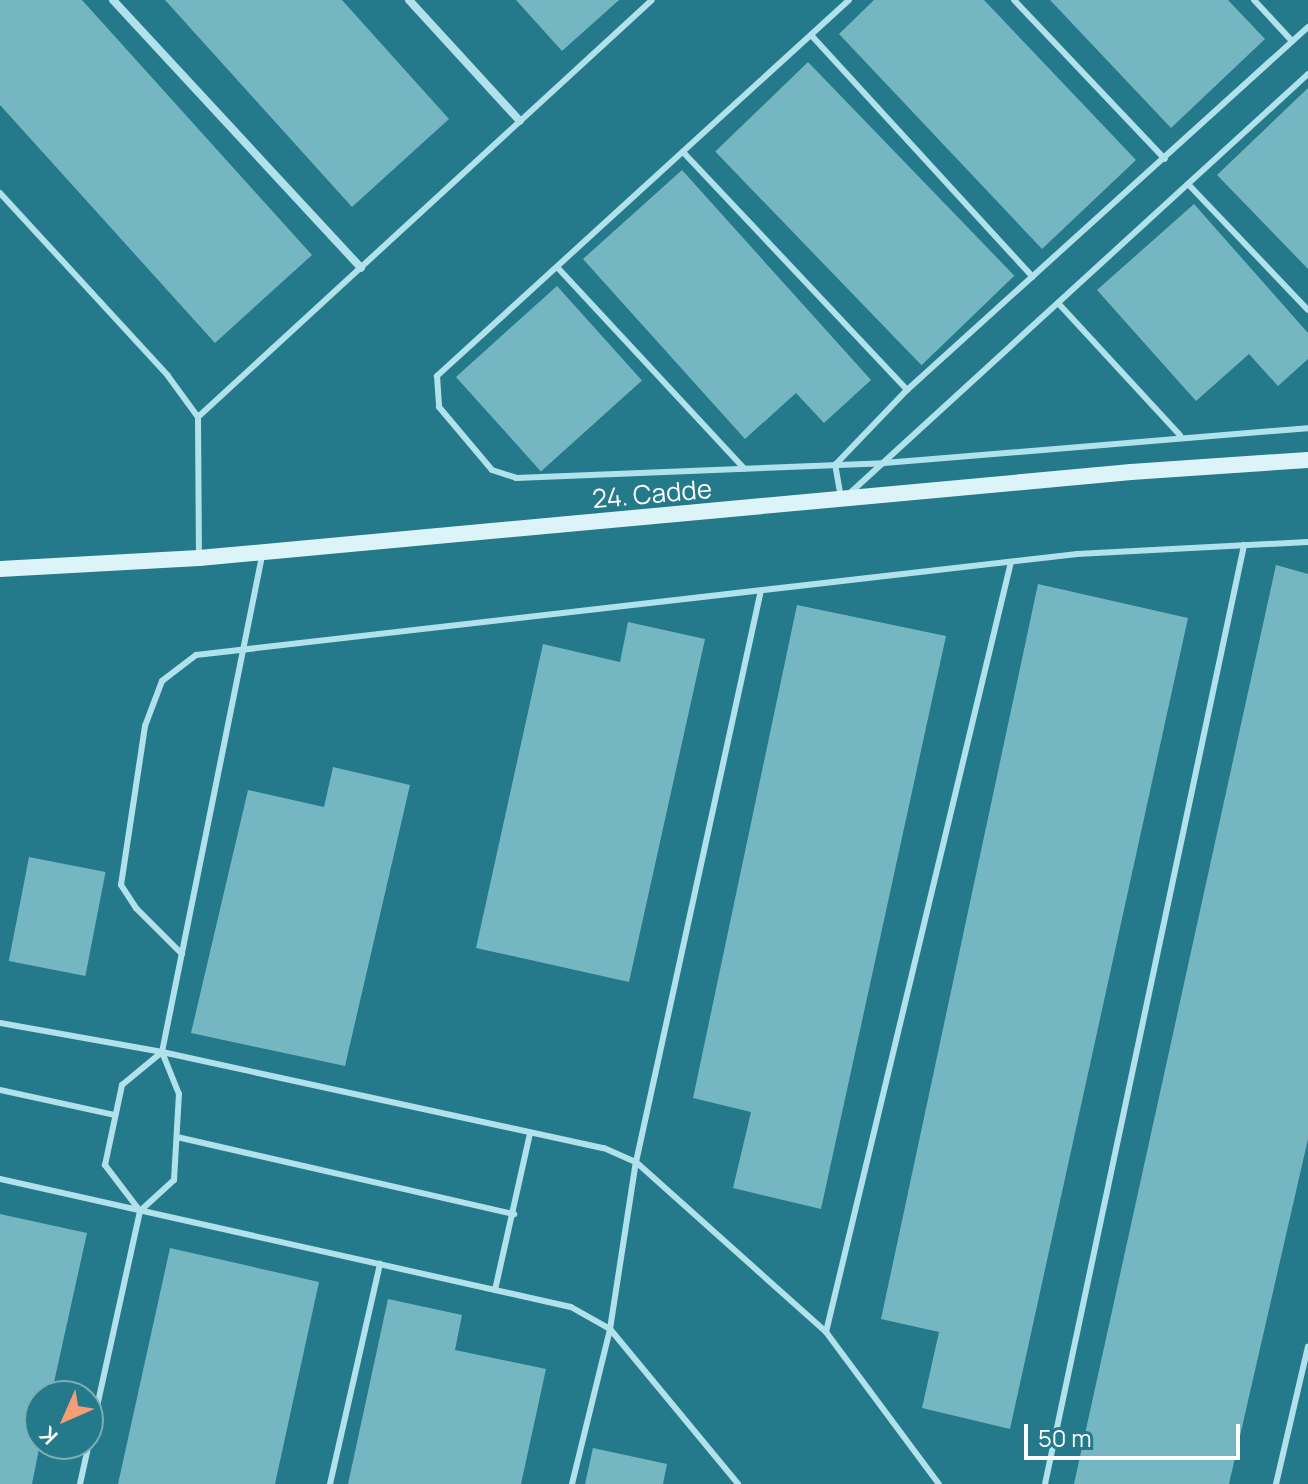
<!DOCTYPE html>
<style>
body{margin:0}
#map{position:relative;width:1308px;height:1484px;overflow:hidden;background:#24798a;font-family:Manrope,sans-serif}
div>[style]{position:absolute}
.building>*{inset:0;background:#75b6c3;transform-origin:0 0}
.lane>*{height:6px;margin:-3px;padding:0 3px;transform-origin:3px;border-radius:3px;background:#b1e1ea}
.street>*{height:8px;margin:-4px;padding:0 4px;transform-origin:4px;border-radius:4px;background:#b1e1ea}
.secondary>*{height:16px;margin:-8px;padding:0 8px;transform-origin:8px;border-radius:8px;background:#dcf3f8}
span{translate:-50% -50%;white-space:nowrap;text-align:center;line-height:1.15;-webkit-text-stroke:8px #24798a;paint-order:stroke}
.street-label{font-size:26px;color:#fff}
.north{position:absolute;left:24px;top:1380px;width:80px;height:80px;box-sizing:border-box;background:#24798a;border:2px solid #7cafb9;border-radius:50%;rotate:225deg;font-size:22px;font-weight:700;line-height:32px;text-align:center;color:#fff}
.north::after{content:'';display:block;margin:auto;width:28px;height:36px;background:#f49e75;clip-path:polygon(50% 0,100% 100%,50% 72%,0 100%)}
.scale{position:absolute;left:1024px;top:1424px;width:216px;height:36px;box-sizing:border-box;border:4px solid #fff;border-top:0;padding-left:10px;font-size:24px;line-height:28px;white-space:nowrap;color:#fff;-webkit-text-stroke:6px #24798a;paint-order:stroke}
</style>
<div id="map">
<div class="building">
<i style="clip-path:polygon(0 0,82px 0,312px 255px,215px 343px,0 105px)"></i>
<i style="clip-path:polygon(165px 0,342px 0,449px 119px,352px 207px)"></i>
<i style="clip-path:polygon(516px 0,619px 0,562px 51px)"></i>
<i style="clip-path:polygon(874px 0,984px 0,1136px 160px,1042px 249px,839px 34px)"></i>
<i style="clip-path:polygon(1050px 0,1228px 0,1265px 39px,1171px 128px)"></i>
<i style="left:808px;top:62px;width:297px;height:129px;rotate:46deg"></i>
<i style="clip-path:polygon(1308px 88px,1308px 269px,1217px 175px)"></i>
<i style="clip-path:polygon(682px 170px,871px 380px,824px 423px,796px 393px,745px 439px,583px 259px)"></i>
<i style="clip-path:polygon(1194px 204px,1308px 333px,1308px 359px,1278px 386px,1249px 354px,1196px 401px,1097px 290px)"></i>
<i style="left:557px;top:286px;width:127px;height:136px;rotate:48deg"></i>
<i style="clip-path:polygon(1276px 565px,1308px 574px,1308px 1139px,1229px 1484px,1074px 1484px)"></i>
<i style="clip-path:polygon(1038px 584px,1188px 618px,1010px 1429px,922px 1408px,939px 1332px,881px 1319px)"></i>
<i style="clip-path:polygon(797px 605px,946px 636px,821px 1209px,733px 1188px,751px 1112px,693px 1098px)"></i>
<i style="clip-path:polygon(628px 622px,705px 639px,629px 982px,476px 948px,543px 644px,620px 662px)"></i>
<i style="clip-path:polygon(333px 767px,410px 785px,345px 1066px,191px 1033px,248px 790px,324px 807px)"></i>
<i style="left:29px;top:857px;width:78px;height:106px;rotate:11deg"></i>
<i style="clip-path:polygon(0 1214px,87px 1233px,51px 1396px,40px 1396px,40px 1444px,32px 1484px,0 1484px)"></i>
<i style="clip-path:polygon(170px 1248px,319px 1282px,275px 1484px,118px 1484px)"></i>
<i style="clip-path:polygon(388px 1299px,462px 1315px,455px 1350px,546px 1369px,521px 1484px,348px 1484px)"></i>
<i style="clip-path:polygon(593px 1448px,667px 1464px,663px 1484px,585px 1484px)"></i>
</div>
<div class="lane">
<i style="left:849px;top:0;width:558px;rotate:137.62deg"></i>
<i style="left:437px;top:376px;width:31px;rotate:86deg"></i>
<i style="left:439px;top:407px;width:82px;rotate:49.9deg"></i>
<i style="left:492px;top:470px;width:25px;rotate:18deg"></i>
<i style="left:516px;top:478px;width:368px;rotate:-2.3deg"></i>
<i style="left:884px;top:463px;width:425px;rotate:-4.7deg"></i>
<i style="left:1014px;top:0;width:219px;rotate:46.5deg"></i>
<i style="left:1254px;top:0;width:56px;rotate:47.2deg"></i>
<i style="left:811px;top:35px;width:328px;rotate:47.5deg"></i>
<i style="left:683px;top:152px;width:327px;rotate:46.7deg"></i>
<i style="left:1188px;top:184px;width:174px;rotate:46.4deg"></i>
<i style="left:0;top:193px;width:248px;rotate:47.4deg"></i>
<i style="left:168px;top:376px;width:51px;rotate:53.8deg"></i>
<i style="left:198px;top:417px;width:141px;rotate:89.6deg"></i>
<i style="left:557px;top:267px;width:275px;rotate:47.1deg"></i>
<i style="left:1058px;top:303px;width:180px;rotate:47.3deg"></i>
<i style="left:198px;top:417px;width:616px;rotate:-42.57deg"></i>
<i style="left:850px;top:493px;width:621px;rotate:-42.45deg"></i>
<i style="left:841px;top:498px;width:34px;rotate:-100deg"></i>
<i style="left:835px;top:465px;width:104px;rotate:-46.2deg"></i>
<i style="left:907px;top:390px;width:541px;rotate:-42.15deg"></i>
<i style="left:182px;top:954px;width:65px;rotate:-135deg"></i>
<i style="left:136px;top:908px;width:27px;rotate:-123deg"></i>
<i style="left:121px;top:885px;width:161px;rotate:-81.4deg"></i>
<i style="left:145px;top:726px;width:48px;rotate:-69.3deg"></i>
<i style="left:162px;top:681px;width:43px;rotate:-37.4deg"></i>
<i style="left:196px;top:655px;width:887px;rotate:-6.54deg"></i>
<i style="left:1077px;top:554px;width:231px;rotate:-3deg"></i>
<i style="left:0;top:1023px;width:165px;rotate:10.1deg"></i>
<i style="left:162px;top:1052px;width:452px;rotate:12.3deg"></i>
<i style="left:604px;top:1148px;width:35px;rotate:24deg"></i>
<i style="left:636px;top:1162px;width:255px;rotate:41.8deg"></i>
<i style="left:826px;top:1332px;width:189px;rotate:53.4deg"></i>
<i style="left:0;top:1090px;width:118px;rotate:12.3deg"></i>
<i style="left:177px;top:1137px;width:346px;rotate:12.9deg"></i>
<i style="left:0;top:1179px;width:585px;rotate:12.64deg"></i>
<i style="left:571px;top:1307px;width:45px;rotate:29.4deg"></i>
<i style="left:610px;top:1329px;width:201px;rotate:50.4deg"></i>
<i style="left:140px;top:1211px;width:58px;rotate:-127.3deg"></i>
<i style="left:105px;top:1165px;width:82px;rotate:-78deg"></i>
<i style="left:122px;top:1085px;width:52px;rotate:-39.5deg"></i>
<i style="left:495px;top:1290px;width:161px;rotate:-77.4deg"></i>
<i style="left:826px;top:1332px;width:792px;rotate:-76.49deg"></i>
<i style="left:80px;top:1484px;width:280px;rotate:-77.6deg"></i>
<i style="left:140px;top:1211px;width:46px;rotate:-42.4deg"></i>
<i style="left:174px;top:1180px;width:86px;rotate:-86.7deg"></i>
<i style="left:179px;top:1094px;width:45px;rotate:-112deg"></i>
<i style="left:162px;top:1052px;width:506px;rotate:-78.6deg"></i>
<i style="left:330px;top:1484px;width:226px;rotate:-77.2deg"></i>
<i style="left:572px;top:1484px;width:160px;rotate:-76.2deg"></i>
<i style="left:610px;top:1329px;width:169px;rotate:-81.2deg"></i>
<i style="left:636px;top:1162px;width:585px;rotate:-77.67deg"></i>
<i style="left:1045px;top:1484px;width:960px;rotate:-78.03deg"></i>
<i style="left:1276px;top:1484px;width:141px;rotate:-76.9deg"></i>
</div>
<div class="street">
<i style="left:113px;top:0;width:365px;rotate:47.2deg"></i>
<i style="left:409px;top:0;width:164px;rotate:47.5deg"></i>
</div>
<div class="secondary">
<i style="left:0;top:569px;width:199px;rotate:-3.2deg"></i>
<i style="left:199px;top:558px;width:936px;rotate:-5.27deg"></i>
<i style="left:1131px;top:472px;width:177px;rotate:-3.9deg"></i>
</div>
<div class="street-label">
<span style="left:652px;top:494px;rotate:-5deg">24. Cadde</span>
</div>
<div class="north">K</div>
<div class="scale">50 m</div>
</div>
